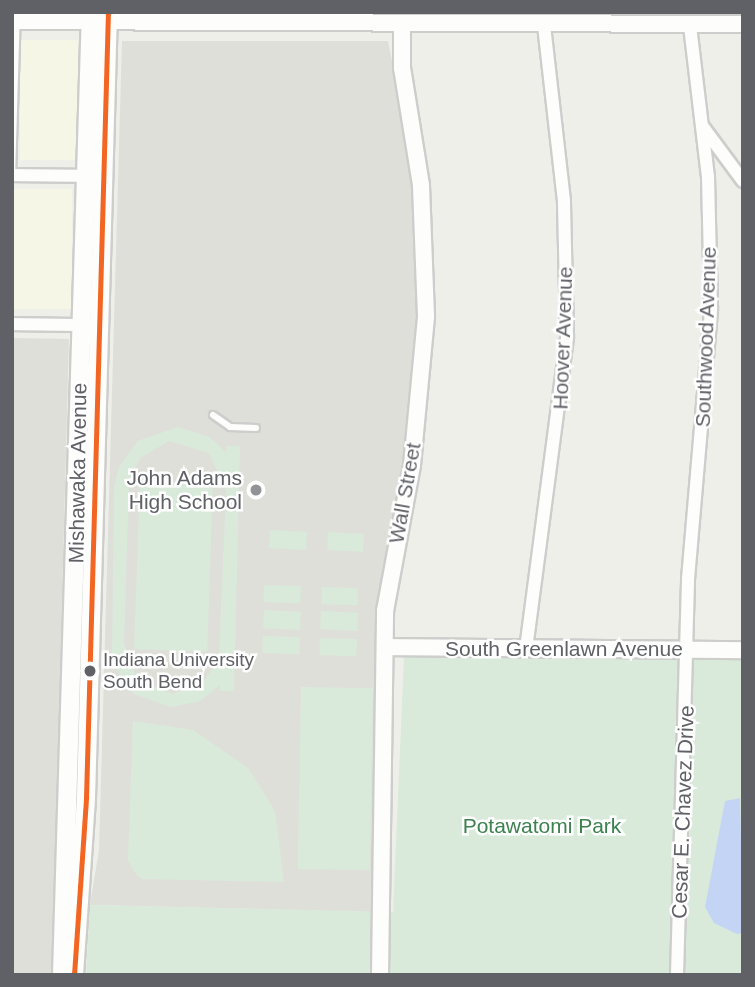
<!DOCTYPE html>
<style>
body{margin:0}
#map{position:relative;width:755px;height:987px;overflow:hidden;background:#efefea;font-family:Helvetica,sans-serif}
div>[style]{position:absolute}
.commercial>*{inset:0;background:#f6f6e6;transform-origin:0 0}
.education>*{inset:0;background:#dfdfd9}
.green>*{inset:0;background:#d9eadb;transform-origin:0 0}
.water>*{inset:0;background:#c3d4f4}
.roads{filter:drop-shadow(2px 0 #cdcdcc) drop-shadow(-2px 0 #cdcdcc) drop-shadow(0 2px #cdcdcc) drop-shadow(0 -2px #cdcdcc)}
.service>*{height:6px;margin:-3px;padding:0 3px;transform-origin:3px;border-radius:3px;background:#fdfdfc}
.minor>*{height:12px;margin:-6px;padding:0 6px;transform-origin:6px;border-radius:6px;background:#fdfdfc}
.tertiary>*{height:16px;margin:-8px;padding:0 8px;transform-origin:8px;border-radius:8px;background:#fdfdfc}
.secondary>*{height:18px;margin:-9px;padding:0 9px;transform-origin:9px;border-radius:9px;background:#fdfdfc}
.bus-1>*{height:5px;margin:-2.5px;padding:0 2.5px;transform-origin:2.5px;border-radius:2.5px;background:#f26522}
.dots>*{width:19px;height:19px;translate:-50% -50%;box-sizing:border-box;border:4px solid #fff;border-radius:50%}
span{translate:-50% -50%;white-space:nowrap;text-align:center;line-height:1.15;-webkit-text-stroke:5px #fff;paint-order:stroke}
.bus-label{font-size:19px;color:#606167}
.left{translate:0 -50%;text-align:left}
.street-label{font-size:21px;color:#606167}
.poi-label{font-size:21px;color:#606167}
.right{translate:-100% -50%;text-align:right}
.park-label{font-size:21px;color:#3c824f}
.frame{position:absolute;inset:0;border:14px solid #606167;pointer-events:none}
</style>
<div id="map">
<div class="commercial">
<i style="left:20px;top:40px;width:58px;height:120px"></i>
<i style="left:14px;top:189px;width:58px;height:120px"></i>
</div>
<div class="education">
<i style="clip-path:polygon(122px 41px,388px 41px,412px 162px,420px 273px,417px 375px,398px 512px,373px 912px,90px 905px,99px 850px)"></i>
<i style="clip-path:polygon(12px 338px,69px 339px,52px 975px,12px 975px)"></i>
</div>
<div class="green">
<i style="clip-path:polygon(evenodd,178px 427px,209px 437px,226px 452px,227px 446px,240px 446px,234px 691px,220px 691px,220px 685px,200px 701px,171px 707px,134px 694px,112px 662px,114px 488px,119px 467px,138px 441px,178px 427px,169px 441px,209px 453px,226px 490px,219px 660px,201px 685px,172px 694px,137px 679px,124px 644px,129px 480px,140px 458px,169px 441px)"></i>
<i style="left:140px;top:481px;width:73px;height:168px;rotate:2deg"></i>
<i style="left:270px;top:530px;width:37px;height:18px;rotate:3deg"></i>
<i style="left:328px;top:532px;width:36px;height:18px;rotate:3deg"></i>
<i style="left:264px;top:585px;width:37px;height:17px;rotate:2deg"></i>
<i style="left:322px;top:587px;width:36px;height:17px;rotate:2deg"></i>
<i style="left:264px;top:610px;width:37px;height:18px;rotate:3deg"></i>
<i style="left:321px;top:611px;width:37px;height:18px;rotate:3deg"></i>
<i style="left:263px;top:636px;width:37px;height:17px;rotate:2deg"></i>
<i style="left:320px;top:638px;width:37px;height:17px;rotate:2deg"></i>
<i style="clip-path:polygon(404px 657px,743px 657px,743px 975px,86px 975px,90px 905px,393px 912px)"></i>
<i style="left:301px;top:687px;width:72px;height:182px;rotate:1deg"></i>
<i style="clip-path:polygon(133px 721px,193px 730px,248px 768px,275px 811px,284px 882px,142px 879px,134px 872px,128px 860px)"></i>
</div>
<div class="water">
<i style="clip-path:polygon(740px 798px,743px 933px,737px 934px,714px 923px,705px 907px,725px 801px)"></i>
</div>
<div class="roads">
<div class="service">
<i style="left:12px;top:177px;width:165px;rotate:-88.3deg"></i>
<i style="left:213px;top:415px;width:21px;rotate:35deg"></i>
<i style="left:230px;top:427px;width:26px;rotate:2deg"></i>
</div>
<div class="minor">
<i style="left:703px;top:127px;width:67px;rotate:53.5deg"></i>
<i style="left:12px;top:175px;width:80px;rotate:0.7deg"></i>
<i style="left:12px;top:324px;width:76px;rotate:0.8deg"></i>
<i style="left:526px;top:649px;width:316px;rotate:-82.5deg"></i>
<i style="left:567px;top:336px;width:135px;rotate:-91.3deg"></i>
<i style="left:564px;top:201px;width:177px;rotate:-96.5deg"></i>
<i style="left:677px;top:975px;width:396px;rotate:-88.4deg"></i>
<i style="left:688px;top:579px;width:272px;rotate:-85.1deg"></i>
<i style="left:711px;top:308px;width:131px;rotate:-91.3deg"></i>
<i style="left:708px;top:177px;width:153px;rotate:-96.8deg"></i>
</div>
<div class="tertiary">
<i style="left:12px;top:21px;width:731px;rotate:0.24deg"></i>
<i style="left:386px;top:647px;width:357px;rotate:0.5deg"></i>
<i style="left:380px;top:975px;width:364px;rotate:-89.2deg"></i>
<i style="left:385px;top:611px;width:148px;rotate:-79.5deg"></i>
<i style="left:412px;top:465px;width:150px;rotate:-84.6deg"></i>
<i style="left:426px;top:316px;width:131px;rotate:-92.2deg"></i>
<i style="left:421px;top:185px;width:119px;rotate:-99.2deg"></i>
<i style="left:402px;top:68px;width:44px;rotate:-90deg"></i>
</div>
<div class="secondary">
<i style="left:62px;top:975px;width:963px;rotate:-88.28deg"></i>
<i style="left:74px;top:975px;width:177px;rotate:-86.1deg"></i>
<i style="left:86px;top:798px;width:786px;rotate:-88.4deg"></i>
</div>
</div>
<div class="bus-1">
<i style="left:74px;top:975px;width:177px;rotate:-86.1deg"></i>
<i style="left:86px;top:798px;width:786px;rotate:-88.4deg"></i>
</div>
<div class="dots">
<i style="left:256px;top:490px;background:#929395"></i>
<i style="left:90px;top:671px;background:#606167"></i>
</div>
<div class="bus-label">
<span class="left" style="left:103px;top:671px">Indiana University<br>South Bend</span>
</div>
<div class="street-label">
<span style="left:706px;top:337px;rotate:-88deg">Southwood Avenue</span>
<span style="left:563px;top:338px;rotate:-88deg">Hoover Avenue</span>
<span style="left:78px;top:473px;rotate:-89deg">Mishawaka Avenue</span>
<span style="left:405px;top:493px;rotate:-80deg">Wall Street</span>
<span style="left:564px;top:649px">South Greenlawn Avenue</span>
<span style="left:683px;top:812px;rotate:-88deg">Cesar E. Chavez Drive</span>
</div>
<div class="poi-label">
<span class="right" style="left:242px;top:490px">John Adams<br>High School</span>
</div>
<div class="park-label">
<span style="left:542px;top:826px">Potawatomi Park</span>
</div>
<div class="frame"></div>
</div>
